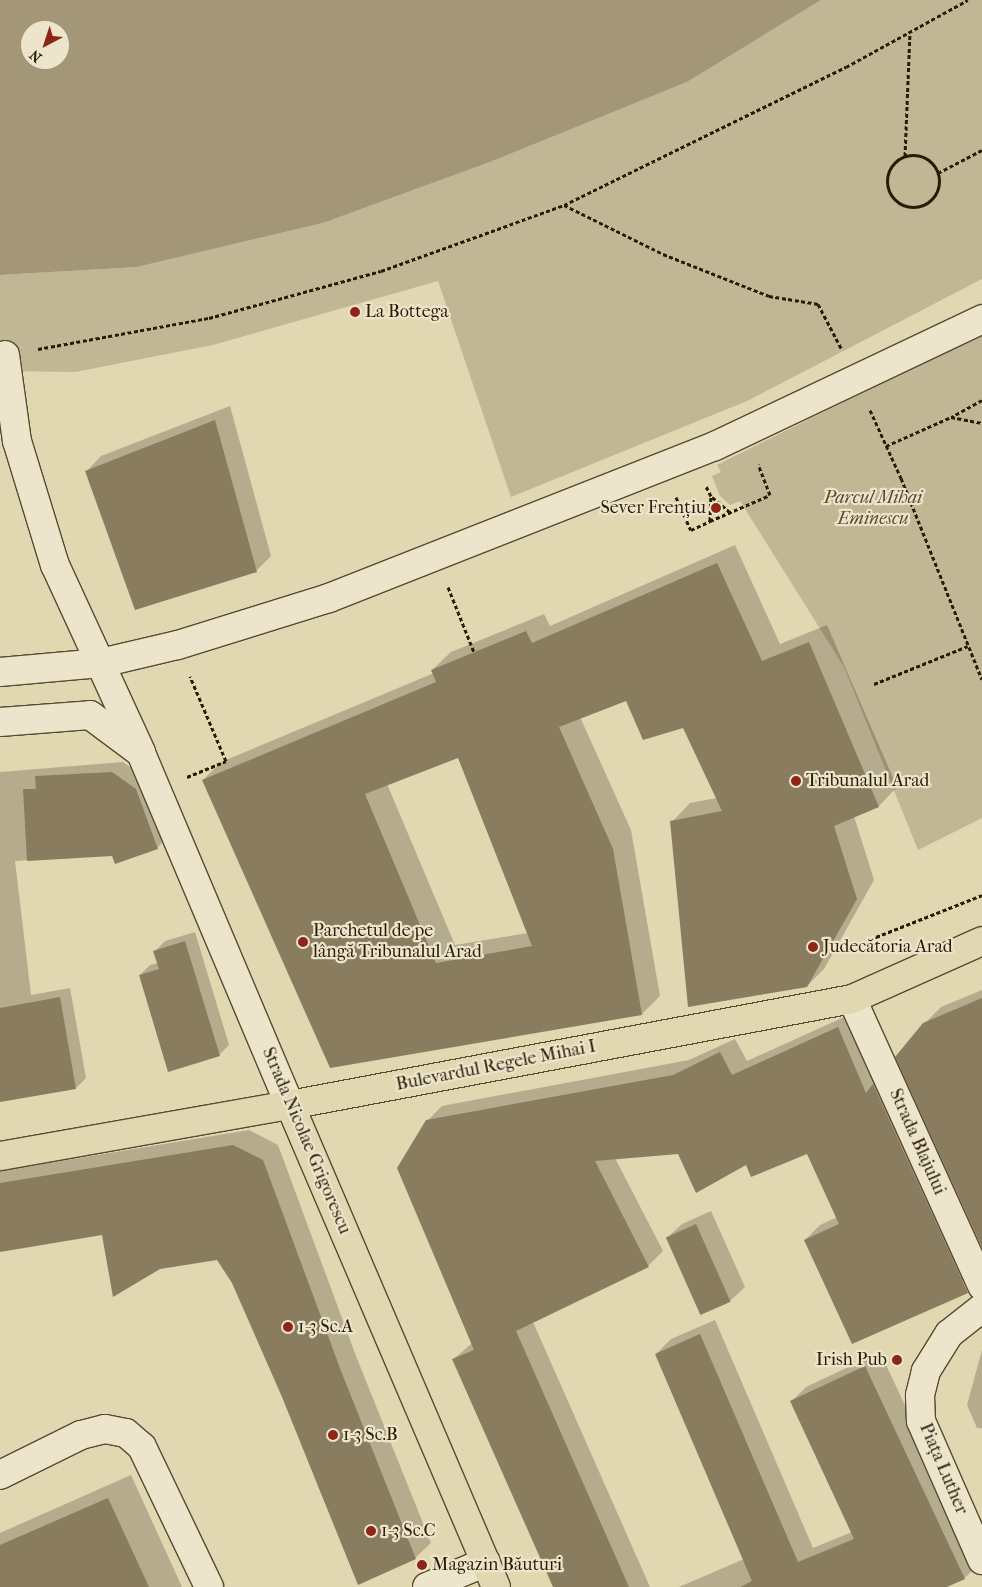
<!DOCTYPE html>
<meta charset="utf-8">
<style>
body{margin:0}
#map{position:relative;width:982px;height:1587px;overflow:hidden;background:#e1d7b1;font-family:"IM FELL French Canon",serif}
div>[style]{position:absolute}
.green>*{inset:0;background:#c2b794}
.water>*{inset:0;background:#a39777}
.shadow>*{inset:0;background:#0003}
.building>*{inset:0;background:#8a7c5e;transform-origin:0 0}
.path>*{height:3px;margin-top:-1.5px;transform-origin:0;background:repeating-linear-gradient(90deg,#2c1a05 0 4px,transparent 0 6.5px)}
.path>.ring{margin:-1.5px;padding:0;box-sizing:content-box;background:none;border:3px solid #2c1a05;border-radius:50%}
.roads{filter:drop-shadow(1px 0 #594930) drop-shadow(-1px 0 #594930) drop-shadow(0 1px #594930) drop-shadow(0 -1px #594930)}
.minor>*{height:28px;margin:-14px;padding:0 14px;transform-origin:14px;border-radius:14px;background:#ece5cc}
.major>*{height:28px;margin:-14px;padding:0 14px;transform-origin:14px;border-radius:14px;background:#e1d7b1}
.dots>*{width:14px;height:14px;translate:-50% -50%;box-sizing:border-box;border:2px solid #ece5cc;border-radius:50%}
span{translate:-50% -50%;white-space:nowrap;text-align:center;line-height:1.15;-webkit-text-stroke:4.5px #ece5cc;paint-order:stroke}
.poi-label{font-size:18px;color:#2c1a05}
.left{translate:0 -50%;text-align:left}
.right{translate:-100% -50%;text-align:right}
.park-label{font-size:18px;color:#594930;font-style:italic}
.street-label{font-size:18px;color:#2c1a05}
.north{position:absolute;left:20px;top:20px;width:50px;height:50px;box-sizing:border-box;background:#ece5cc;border:1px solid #9f947c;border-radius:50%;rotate:220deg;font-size:14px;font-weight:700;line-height:20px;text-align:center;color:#2c1a05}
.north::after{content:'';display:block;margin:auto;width:18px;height:22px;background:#8f2418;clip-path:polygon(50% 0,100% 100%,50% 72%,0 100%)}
</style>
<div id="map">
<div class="green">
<i style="clip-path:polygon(821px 0,982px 0,982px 279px,747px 401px,511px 497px,438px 281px,213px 345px,75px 372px,0 371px,0 275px,137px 267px,323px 223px,490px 162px,687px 82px)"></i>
<i style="clip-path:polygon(982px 333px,982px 818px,918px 850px,844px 667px,740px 501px,730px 505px,720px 496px,712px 476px,721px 472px,717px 465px)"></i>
</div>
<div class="water">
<i style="clip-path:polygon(evenodd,0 0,821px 0,687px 82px,490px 162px,323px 223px,137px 267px,0 275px,0 0,30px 30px,60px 30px,60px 60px,30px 60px,30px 30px)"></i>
</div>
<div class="shadow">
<i style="clip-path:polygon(230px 406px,271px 556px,257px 570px,135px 608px,87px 471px,101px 456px)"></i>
<i style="clip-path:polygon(evenodd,735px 545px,780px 644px,827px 625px,897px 787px,879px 806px,854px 816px,874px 880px,824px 969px,806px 987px,689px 1006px,672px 822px,690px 803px,717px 798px,683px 726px,627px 699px,580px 717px,631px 830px,660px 996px,642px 1014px,331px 1066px,203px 780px,221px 762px,434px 673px,432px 670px,451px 652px,544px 614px,550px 626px,735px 545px,459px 757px,528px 933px,455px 945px,387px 784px,459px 757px)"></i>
<i style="clip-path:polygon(123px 762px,146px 779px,167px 838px,157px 848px,113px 855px,15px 861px,31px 995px,70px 988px,86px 1078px,76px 1088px,0 1100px,0 772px)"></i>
<i style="clip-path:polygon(195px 932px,229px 1045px,219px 1055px,140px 975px,150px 965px,158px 963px,155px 951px,165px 941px)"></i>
<i style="clip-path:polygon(982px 990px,982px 1245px,924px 1024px,941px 1007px)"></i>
<i style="clip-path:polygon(853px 1013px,975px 1262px,959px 1287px,805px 1240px,820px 1225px,837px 1217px,807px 1152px,747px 1163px,679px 1152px,615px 1158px,663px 1251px,648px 1266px,533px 1322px,650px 1587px,554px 1587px,454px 1359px,472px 1343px,427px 1121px,442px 1106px,689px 1060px,735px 1039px,747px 1061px)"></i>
<i style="clip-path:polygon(249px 1130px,278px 1145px,356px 1356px,431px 1543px,415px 1558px,284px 1396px,233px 1282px,218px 1258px,103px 1233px,0 1251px,0 1171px)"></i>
<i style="clip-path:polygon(711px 1211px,745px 1287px,730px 1301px,667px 1238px,682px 1224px)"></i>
<i style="clip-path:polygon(715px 1320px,813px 1548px,852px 1532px,791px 1402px,806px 1387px,880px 1352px,979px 1563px,965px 1578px,944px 1587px,679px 1587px,744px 1559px,656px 1354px,671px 1339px)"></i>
<i style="clip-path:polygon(982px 1350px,982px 1428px,977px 1428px,967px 1405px)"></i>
<i style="clip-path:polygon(131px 1475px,182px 1587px,0 1587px,0 1533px)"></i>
</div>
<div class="building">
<i style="clip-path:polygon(215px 420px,257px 572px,135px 610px,85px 471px)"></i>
<i style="clip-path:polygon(evenodd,717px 563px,762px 661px,809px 642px,879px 807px,834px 826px,857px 899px,807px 987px,688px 1007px,670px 821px,722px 811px,683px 728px,643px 740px,626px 701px,559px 727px,613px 849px,642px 1015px,330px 1068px,202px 780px,436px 682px,431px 670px,526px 631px,532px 643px,717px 563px,458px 758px,532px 946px,436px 963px,365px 794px,458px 758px)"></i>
<i style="clip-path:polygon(112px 772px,136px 789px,158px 849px,115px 864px,112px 856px,27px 861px,23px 789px,36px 789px,35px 776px)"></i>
<i style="clip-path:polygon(185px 941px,220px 1056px,168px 1072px,139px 975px,159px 969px,153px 951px)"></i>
<i style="clip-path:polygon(60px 997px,76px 1089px,0 1102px,0 1008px)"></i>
<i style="clip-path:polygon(982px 998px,982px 1248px,895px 1057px,923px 1023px)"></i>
<i style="clip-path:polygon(838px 1027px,866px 1093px,873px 1084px,968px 1293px,852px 1344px,804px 1240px,839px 1224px,807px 1154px,751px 1177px,746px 1165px,696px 1193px,678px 1154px,595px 1161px,649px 1267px,516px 1331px,629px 1587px,553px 1587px,452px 1359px,474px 1350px,397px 1168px,426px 1120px,673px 1075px,720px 1052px,732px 1075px)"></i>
<i style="clip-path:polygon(233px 1145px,263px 1160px,341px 1371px,416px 1559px,358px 1585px,282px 1397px,232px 1283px,217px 1260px,160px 1269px,113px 1297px,102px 1235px,0 1252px,0 1183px)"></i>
<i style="left:696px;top:1224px;width:85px;height:33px;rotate:66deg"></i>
<i style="clip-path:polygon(700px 1334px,798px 1562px,854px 1539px,790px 1401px,865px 1366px,965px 1579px,947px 1587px,740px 1587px,752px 1581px,655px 1354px)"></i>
<i style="clip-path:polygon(108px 1498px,149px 1587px,0 1587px,0 1545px)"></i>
</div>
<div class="path">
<i class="ring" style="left:887px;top:155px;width:49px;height:49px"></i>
<i style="left:905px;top:156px;width:123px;rotate:-87.7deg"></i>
<i style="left:938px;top:173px;width:50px;rotate:-27.6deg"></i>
<i style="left:564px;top:205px;width:110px;rotate:26.3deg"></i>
<i style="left:663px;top:254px;width:114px;rotate:21.6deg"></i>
<i style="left:769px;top:296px;width:50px;rotate:9.3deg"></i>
<i style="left:818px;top:304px;width:50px;rotate:62.4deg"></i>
<i style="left:38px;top:349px;width:174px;rotate:-10.3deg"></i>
<i style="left:209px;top:318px;width:178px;rotate:-15.3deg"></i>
<i style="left:381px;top:271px;width:195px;rotate:-19.8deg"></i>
<i style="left:564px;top:205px;width:314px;rotate:-26.1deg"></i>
<i style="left:846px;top:67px;width:139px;rotate:-28.8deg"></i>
<i style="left:982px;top:400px;width:35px;rotate:151deg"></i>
<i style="left:951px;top:417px;width:32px;rotate:11deg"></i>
<i style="left:870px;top:410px;width:75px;rotate:65.5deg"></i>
<i style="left:901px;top:478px;width:217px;rotate:68.1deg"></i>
<i style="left:886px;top:446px;width:71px;rotate:-24deg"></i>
<i style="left:676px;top:497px;width:36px;rotate:66deg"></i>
<i style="left:691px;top:530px;width:21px;rotate:-25deg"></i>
<i style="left:710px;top:521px;width:25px;rotate:-88deg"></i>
<i style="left:711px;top:496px;width:11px;rotate:-117deg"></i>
<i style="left:712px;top:497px;width:23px;rotate:40deg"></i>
<i style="left:710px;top:521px;width:65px;rotate:-23.4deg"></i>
<i style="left:770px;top:495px;width:33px;rotate:-111deg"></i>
<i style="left:448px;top:587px;width:70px;rotate:68.2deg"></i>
<i style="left:874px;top:684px;width:101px;rotate:-22deg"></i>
<i style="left:187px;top:777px;width:42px;rotate:-22.3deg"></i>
<i style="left:226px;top:761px;width:92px;rotate:-113deg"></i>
<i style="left:871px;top:951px;width:15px;rotate:-70deg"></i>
<i style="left:876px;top:937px;width:114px;rotate:-21.6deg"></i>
</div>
<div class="roads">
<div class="minor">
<i style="left:5px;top:355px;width:87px;rotate:82.1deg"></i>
<i style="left:17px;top:441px;width:130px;rotate:73deg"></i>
<i style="left:55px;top:565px;width:206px;rotate:65.3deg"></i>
<i style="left:0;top:672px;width:101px;rotate:-5.1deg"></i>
<i style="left:101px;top:663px;width:79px;rotate:-13.2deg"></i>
<i style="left:178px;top:645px;width:158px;rotate:-17.3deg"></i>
<i style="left:329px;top:598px;width:415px;rotate:-21.5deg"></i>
<i style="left:715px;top:446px;width:296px;rotate:-25.4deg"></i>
<i style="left:0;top:722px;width:90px;rotate:-4.4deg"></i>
<i style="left:90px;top:715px;width:64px;rotate:36.7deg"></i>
<i style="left:141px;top:753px;width:382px;rotate:67.1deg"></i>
<i style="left:852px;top:999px;width:315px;rotate:65.6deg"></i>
<i style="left:982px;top:1308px;width:42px;rotate:141.8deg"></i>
<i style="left:949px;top:1334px;width:44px;rotate:121.9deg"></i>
<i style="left:926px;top:1371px;width:25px;rotate:104deg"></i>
<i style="left:920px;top:1395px;width:26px;rotate:88deg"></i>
<i style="left:921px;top:1421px;width:152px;rotate:66.3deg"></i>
<i style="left:0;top:1475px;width:90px;rotate:-26.3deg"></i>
<i style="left:81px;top:1435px;width:25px;rotate:-14deg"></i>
<i style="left:105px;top:1429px;width:21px;rotate:11deg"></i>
<i style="left:126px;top:1433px;width:21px;rotate:41deg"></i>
<i style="left:142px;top:1447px;width:155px;rotate:64.4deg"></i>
<i style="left:427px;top:1587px;width:64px;rotate:-23deg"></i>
</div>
<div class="major">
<i style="left:290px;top:1105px;width:524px;rotate:66.86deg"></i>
<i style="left:0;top:1156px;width:294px;rotate:-10deg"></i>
<i style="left:290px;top:1105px;width:572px;rotate:-10.68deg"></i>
<i style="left:852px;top:999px;width:142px;rotate:-24deg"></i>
</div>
</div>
<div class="dots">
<i style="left:355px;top:312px;background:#8f2418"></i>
<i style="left:716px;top:508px;background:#8f2418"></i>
<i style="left:796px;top:781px;background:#8f2418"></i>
<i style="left:303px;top:942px;background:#8f2418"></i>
<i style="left:813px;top:947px;background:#8f2418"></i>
<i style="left:288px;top:1327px;background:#8f2418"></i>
<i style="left:897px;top:1360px;background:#8f2418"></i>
<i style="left:333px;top:1435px;background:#8f2418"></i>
<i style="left:371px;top:1531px;background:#8f2418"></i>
<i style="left:422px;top:1565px;background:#8f2418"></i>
</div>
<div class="poi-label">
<span class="left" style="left:365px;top:312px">La Bottega</span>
<span class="right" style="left:706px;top:508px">Sever Frențiu</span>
<span class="left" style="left:806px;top:781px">Tribunalul Arad</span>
<span class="left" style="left:313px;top:942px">Parchetul de pe<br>lângă Tribunalul Arad</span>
<span class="left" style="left:823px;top:947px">Judecătoria Arad</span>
<span class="left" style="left:298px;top:1327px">1-3 Sc.A</span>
<span class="right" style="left:887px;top:1360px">Irish Pub</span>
<span class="left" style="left:343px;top:1435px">1-3 Sc.B</span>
<span class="left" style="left:381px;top:1531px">1-3 Sc.C</span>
<span class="left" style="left:432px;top:1565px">Magazin Băuturi</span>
</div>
<div class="park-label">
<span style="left:873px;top:509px">Parcul Mihai<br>Eminescu</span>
</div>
<div class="street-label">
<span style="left:496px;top:1066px;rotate:-11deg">Bulevardul Regele Mihai I</span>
<span style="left:306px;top:1141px;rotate:67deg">Strada Nicolae Grigorescu</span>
<span style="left:917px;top:1142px;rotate:66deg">Strada Blajului</span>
<span style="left:943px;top:1469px;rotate:67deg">Piața Luther</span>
</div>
<div class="north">N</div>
</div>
